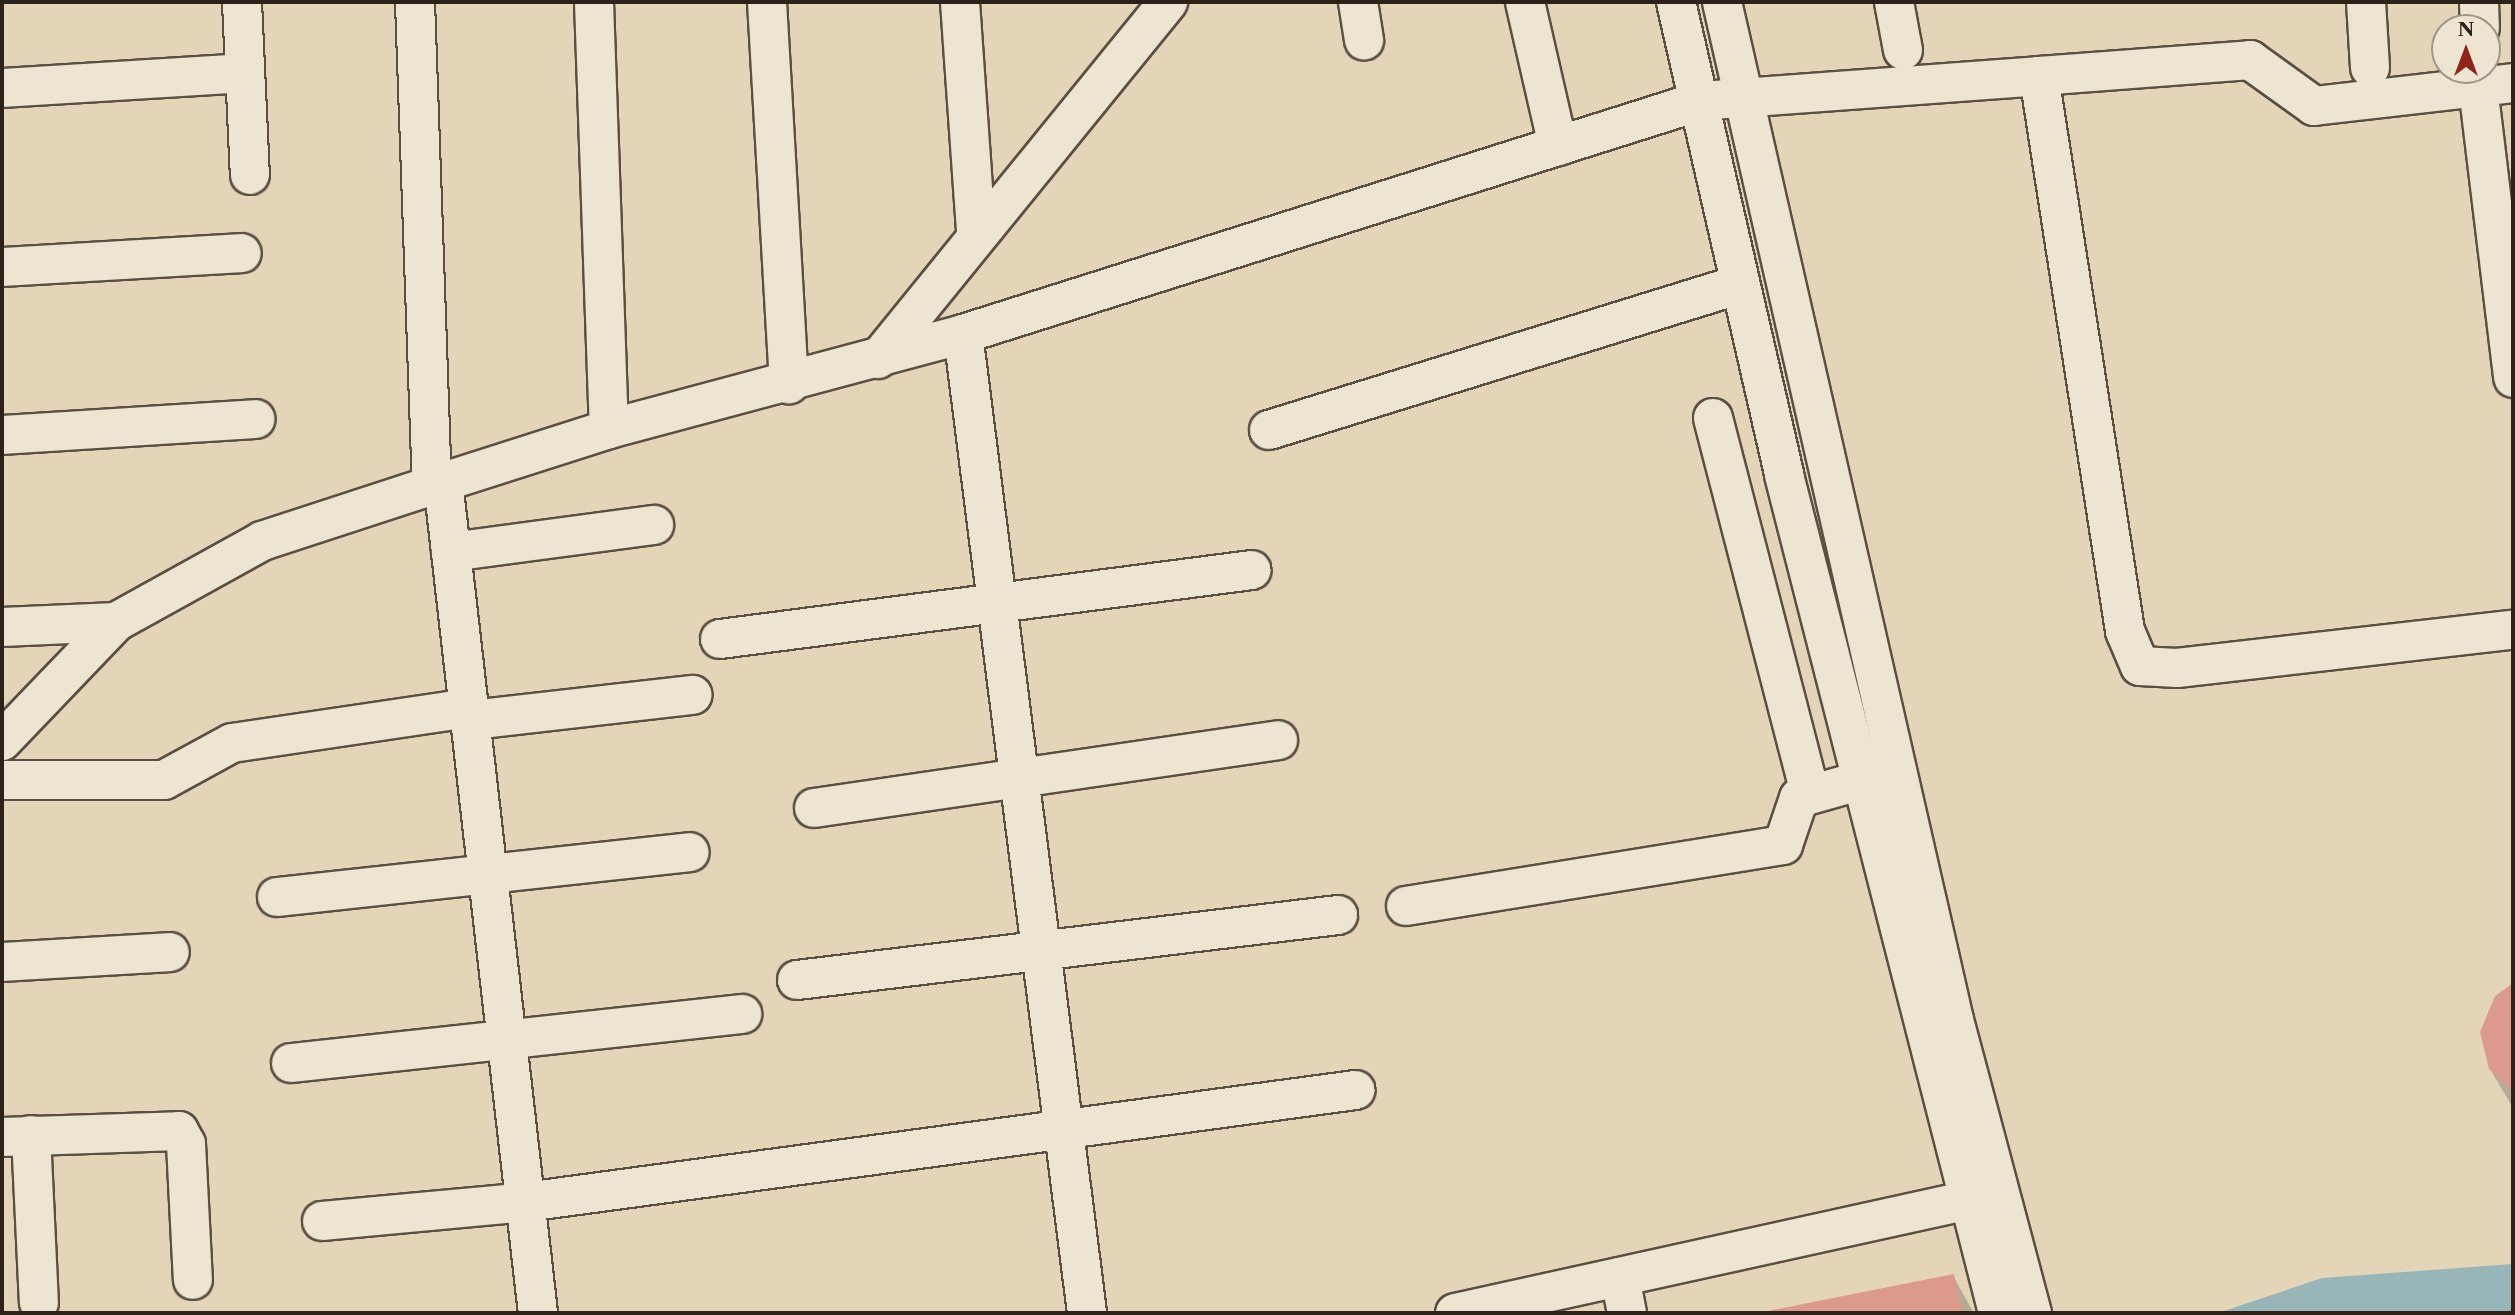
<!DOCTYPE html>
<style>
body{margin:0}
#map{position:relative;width:2515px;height:1315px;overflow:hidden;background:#e4d5b8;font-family:"Libre Caslon Text",serif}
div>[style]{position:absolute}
.water>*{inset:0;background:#98b6b8}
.shadow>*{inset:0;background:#0003}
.building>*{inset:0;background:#dc9a8e}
.roads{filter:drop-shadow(2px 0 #5b4e42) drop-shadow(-2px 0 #5b4e42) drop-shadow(0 2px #5b4e42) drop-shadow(0 -2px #5b4e42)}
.minor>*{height:38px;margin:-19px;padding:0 19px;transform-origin:19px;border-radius:19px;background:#ede4d1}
span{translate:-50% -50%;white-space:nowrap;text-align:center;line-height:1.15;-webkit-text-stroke:7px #ede4d1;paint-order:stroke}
.frame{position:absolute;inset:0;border:4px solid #2d211a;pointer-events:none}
.north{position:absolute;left:2431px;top:14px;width:70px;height:70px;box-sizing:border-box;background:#ede4d1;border:2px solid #a09688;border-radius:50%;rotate:0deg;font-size:19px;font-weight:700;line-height:28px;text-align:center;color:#2d211a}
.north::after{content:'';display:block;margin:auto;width:24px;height:32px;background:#8f2418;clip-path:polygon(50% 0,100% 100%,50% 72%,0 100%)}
</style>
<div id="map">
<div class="water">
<i style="clip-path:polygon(2513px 1264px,2513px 1313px,2218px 1313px,2322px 1278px)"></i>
</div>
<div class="shadow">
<i style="clip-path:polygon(2513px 985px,2513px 1108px,2490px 1069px)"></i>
<i style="clip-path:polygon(1953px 1276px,1974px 1313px,1766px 1313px)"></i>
</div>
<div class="building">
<i style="clip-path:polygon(2513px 983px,2513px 1092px,2489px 1069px,2480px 1032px,2495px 996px)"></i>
<i style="clip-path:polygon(1954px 1274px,1962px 1313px,1763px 1313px,1763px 1312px)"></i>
</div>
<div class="roads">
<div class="minor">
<i style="left:242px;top:2px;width:173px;rotate:87.4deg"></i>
<i style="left:415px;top:2px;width:484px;rotate:88deg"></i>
<i style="left:594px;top:2px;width:427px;rotate:88deg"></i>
<i style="left:767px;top:2px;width:383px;rotate:86.7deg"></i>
<i style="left:960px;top:2px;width:231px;rotate:86deg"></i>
<i style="left:1358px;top:2px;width:39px;rotate:81deg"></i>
<i style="left:1525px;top:2px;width:148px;rotate:77.1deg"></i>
<i style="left:1676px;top:2px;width:485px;rotate:77.1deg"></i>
<i style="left:1784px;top:475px;width:865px;rotate:75.67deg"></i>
<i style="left:1722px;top:2px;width:1044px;rotate:77.16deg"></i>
<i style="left:1954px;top:1020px;width:303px;rotate:75.1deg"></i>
<i style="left:1894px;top:2px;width:49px;rotate:79.4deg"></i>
<i style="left:2366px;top:2px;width:66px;rotate:86.5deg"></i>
<i style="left:2479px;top:2px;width:26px;rotate:88deg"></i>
<i style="left:2039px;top:76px;width:212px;rotate:-4.3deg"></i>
<i style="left:2250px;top:60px;width:79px;rotate:35.7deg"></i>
<i style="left:2314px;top:106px;width:200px;rotate:-6.6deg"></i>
<i style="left:2478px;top:87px;width:293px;rotate:83.1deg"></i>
<i style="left:2px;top:88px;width:242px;rotate:-3.5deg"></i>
<i style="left:2px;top:267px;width:240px;rotate:-3.3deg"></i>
<i style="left:963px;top:334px;width:987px;rotate:82.78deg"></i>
<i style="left:878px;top:359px;width:460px;rotate:-50.9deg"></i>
<i style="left:1713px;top:418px;width:387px;rotate:75.5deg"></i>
<i style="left:1269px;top:430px;width:493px;rotate:-17.2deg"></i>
<i style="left:2px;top:435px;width:254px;rotate:-3.6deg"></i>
<i style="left:443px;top:482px;width:836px;rotate:83.48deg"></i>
<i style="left:451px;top:552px;width:205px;rotate:-7.6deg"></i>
<i style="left:2px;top:627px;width:114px;rotate:-2.5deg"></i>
<i style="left:720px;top:639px;width:536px;rotate:-7.39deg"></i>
<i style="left:472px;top:720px;width:222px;rotate:-6.5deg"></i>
<i style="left:2px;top:741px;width:165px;rotate:-46.2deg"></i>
<i style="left:116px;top:622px;width:167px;rotate:-29deg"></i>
<i style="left:262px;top:541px;width:190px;rotate:-18.1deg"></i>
<i style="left:443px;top:482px;width:174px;rotate:-17.7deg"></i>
<i style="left:609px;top:429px;width:367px;rotate:-15deg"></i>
<i style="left:963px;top:334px;width:773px;rotate:-17.54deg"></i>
<i style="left:1700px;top:101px;width:340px;rotate:-4.2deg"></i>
<i style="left:2039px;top:76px;width:562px;rotate:81.19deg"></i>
<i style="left:2125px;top:631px;width:38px;rotate:67deg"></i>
<i style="left:2140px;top:666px;width:37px;rotate:3deg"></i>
<i style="left:2177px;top:668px;width:338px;rotate:-6.5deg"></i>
<i style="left:2px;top:780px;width:162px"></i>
<i style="left:164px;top:780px;width:77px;rotate:-28.6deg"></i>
<i style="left:232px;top:743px;width:241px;rotate:-8.4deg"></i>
<i style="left:814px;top:808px;width:469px;rotate:-8.3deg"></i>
<i style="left:277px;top:897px;width:415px;rotate:-6.2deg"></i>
<i style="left:1406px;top:906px;width:382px;rotate:-9.2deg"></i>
<i style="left:1783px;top:845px;width:50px;rotate:-71.2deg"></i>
<i style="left:1799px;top:798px;width:66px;rotate:-15.9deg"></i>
<i style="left:2px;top:962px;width:168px;rotate:-3.4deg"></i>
<i style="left:797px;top:980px;width:545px;rotate:-6.85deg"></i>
<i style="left:291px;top:1063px;width:454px;rotate:-6.2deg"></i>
<i style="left:31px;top:1135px;width:168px;rotate:87.3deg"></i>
<i style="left:2px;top:1137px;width:177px;rotate:-1.9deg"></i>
<i style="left:179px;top:1131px;width:15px;rotate:62deg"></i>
<i style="left:186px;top:1144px;width:136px;rotate:87.1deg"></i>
<i style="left:322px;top:1221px;width:205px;rotate:-5.3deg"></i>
<i style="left:526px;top:1202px;width:837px;rotate:-7.69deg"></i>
<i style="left:1620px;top:1277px;width:37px;rotate:79deg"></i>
<i style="left:1455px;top:1313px;width:526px;rotate:-12.4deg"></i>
</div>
</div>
<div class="frame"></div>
<div class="north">N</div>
</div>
